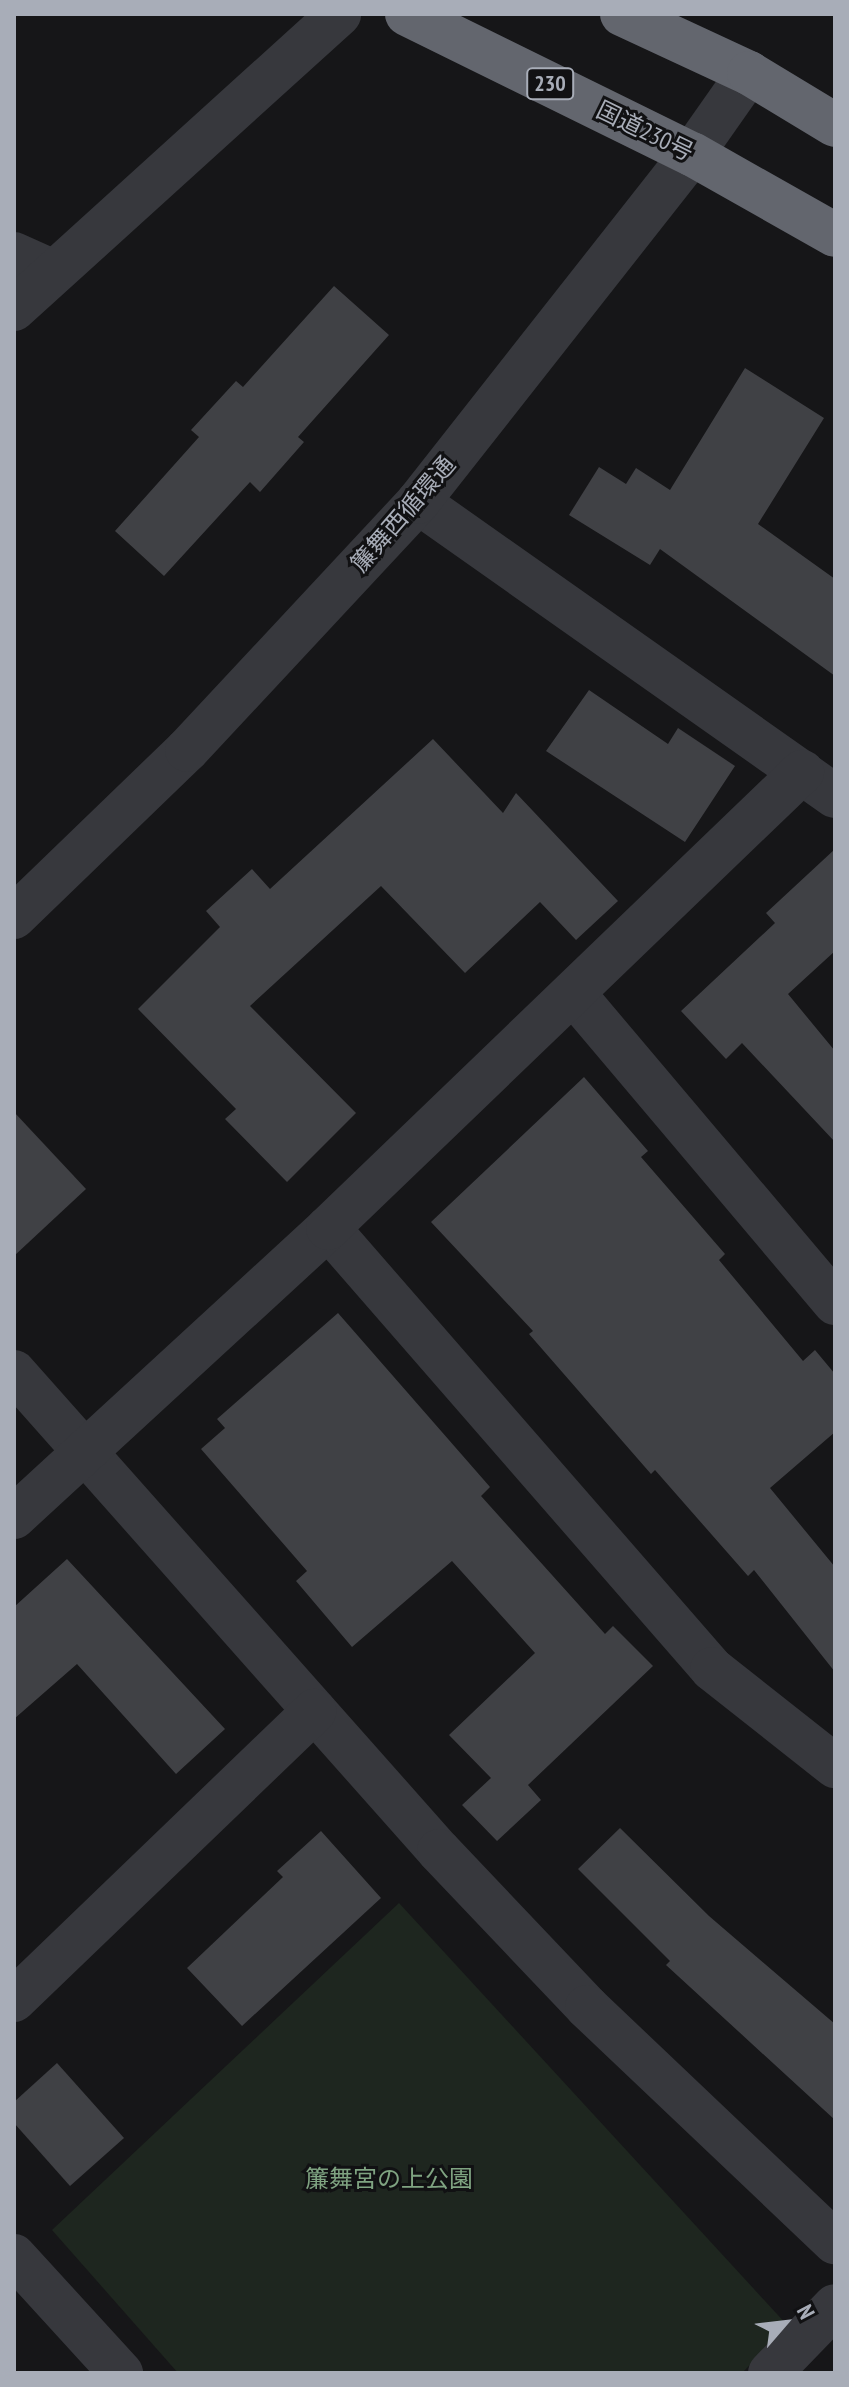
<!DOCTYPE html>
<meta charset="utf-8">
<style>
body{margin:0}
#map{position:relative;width:849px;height:2387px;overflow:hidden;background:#161618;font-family:"PT Sans Narrow","Noto Sans JP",sans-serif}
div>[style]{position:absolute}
.green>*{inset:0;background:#1e261f}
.building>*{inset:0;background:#404145}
.minor>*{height:44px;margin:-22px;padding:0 22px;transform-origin:22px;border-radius:22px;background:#37383d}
.highway>*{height:44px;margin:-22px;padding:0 22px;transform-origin:22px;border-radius:22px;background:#63666e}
span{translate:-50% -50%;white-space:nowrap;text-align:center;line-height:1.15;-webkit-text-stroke:6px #111113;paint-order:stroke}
.shield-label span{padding:2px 6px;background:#111113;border:2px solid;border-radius:6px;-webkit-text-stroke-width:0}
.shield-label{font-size:22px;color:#a8adb8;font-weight:700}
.street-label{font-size:24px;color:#a8adb8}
.park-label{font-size:24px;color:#7fa381}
.frame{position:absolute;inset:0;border:16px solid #a8adb8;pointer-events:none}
.north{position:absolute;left:745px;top:2283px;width:80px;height:80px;-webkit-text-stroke:6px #111113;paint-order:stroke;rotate:62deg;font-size:22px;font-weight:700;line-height:32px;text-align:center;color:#a8adb8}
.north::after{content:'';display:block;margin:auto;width:28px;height:36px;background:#a8adb8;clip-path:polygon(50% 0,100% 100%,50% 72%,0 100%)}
</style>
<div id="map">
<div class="green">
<i style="clip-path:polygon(399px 1903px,788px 2326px,742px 2373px,178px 2373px,52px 2230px)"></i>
</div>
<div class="building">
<i style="clip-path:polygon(334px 286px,389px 335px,298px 437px,304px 442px,260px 492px,250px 482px,164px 576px,115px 531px,199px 437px,191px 430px,236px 381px,243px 387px)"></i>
<i style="clip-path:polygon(745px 368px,824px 418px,758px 524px,835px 579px,835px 676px,660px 549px,650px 565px,569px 515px,599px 467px,626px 484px,636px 468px,670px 490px)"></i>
<i style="clip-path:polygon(589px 690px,668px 744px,678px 728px,735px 766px,685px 842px,546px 751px)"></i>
<i style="clip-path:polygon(433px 739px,503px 813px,516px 793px,618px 901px,576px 940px,540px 902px,465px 973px,381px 886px,250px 1006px,356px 1113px,287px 1182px,225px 1119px,236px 1109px,138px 1009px,220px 927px,206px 911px,252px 869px,270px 889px)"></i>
<i style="clip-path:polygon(835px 849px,835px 951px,788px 994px,835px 1051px,835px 1142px,742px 1043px,726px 1059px,681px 1011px,775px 923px,766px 913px)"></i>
<i style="clip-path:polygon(584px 1077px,648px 1151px,641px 1157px,725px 1254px,719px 1260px,803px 1361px,815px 1350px,835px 1374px,835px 1432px,770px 1488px,835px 1567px,835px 1672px,754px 1570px,748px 1576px,655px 1470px,651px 1474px,529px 1334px,533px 1331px,431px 1222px)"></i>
<i style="clip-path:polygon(14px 1112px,86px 1189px,14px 1256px)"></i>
<i style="clip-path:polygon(338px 1313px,490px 1487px,481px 1496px,605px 1634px,613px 1626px,653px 1666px,528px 1785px,541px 1800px,497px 1841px,462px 1805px,491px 1778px,449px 1735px,535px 1653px,452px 1561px,352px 1647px,296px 1581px,307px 1571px,201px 1449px,225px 1428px,217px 1419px)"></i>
<i style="clip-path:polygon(67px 1559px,225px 1729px,176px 1774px,77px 1664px,14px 1719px,14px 1607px)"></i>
<i style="clip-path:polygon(620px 1828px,709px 1916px,835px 2024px,835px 2120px,666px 1965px,670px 1961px,578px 1869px)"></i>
<i style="clip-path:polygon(321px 1831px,381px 1898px,242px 2026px,187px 1968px,283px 1877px,277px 1871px)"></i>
<i style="clip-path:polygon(57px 2063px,124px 2138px,70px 2186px,14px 2123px,14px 2102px)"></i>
</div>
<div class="minor">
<i style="left:14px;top:254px;width:44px;rotate:24.2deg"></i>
<i style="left:14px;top:309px;width:439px;rotate:-42.2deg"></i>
<i style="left:418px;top:502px;width:510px;rotate:35.19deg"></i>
<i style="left:14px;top:917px;width:240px;rotate:-44deg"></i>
<i style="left:187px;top:750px;width:339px;rotate:-47deg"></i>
<i style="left:418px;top:502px;width:443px;rotate:-51.8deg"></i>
<i style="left:692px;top:154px;width:99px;rotate:-54.9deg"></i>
<i style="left:573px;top:993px;width:406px;rotate:49.8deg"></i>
<i style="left:328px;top:1228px;width:585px;rotate:48.95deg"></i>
<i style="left:712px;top:1669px;width:157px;rotate:38.3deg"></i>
<i style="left:14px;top:1372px;width:640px;rotate:48.42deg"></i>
<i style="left:439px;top:1851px;width:215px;rotate:46.5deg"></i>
<i style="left:587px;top:2007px;width:342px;rotate:43.5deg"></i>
<i style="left:14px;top:1517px;width:427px;rotate:-42.6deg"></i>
<i style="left:328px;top:1228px;width:658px;rotate:-43.89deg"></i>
<i style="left:14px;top:2000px;width:417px;rotate:-43.9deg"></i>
<i style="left:14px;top:2256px;width:159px;rotate:47.6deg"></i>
<i style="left:770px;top:2373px;width:93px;rotate:-45.9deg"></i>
</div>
<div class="highway">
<i style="left:407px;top:14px;width:318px;rotate:26.2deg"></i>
<i style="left:692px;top:154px;width:164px;rotate:29.5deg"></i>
<i style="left:622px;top:14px;width:140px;rotate:24.9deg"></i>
<i style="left:749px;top:73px;width:100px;rotate:31.2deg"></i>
</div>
<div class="shield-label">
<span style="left:550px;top:84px">230</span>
</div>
<div class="street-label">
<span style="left:645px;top:131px;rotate:26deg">国道230号</span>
<span style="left:403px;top:514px;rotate:-49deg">簾舞西循環通</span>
</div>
<div class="park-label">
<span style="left:389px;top:2179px">簾舞宮の上公園</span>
</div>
<div class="frame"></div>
<div class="north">N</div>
</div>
